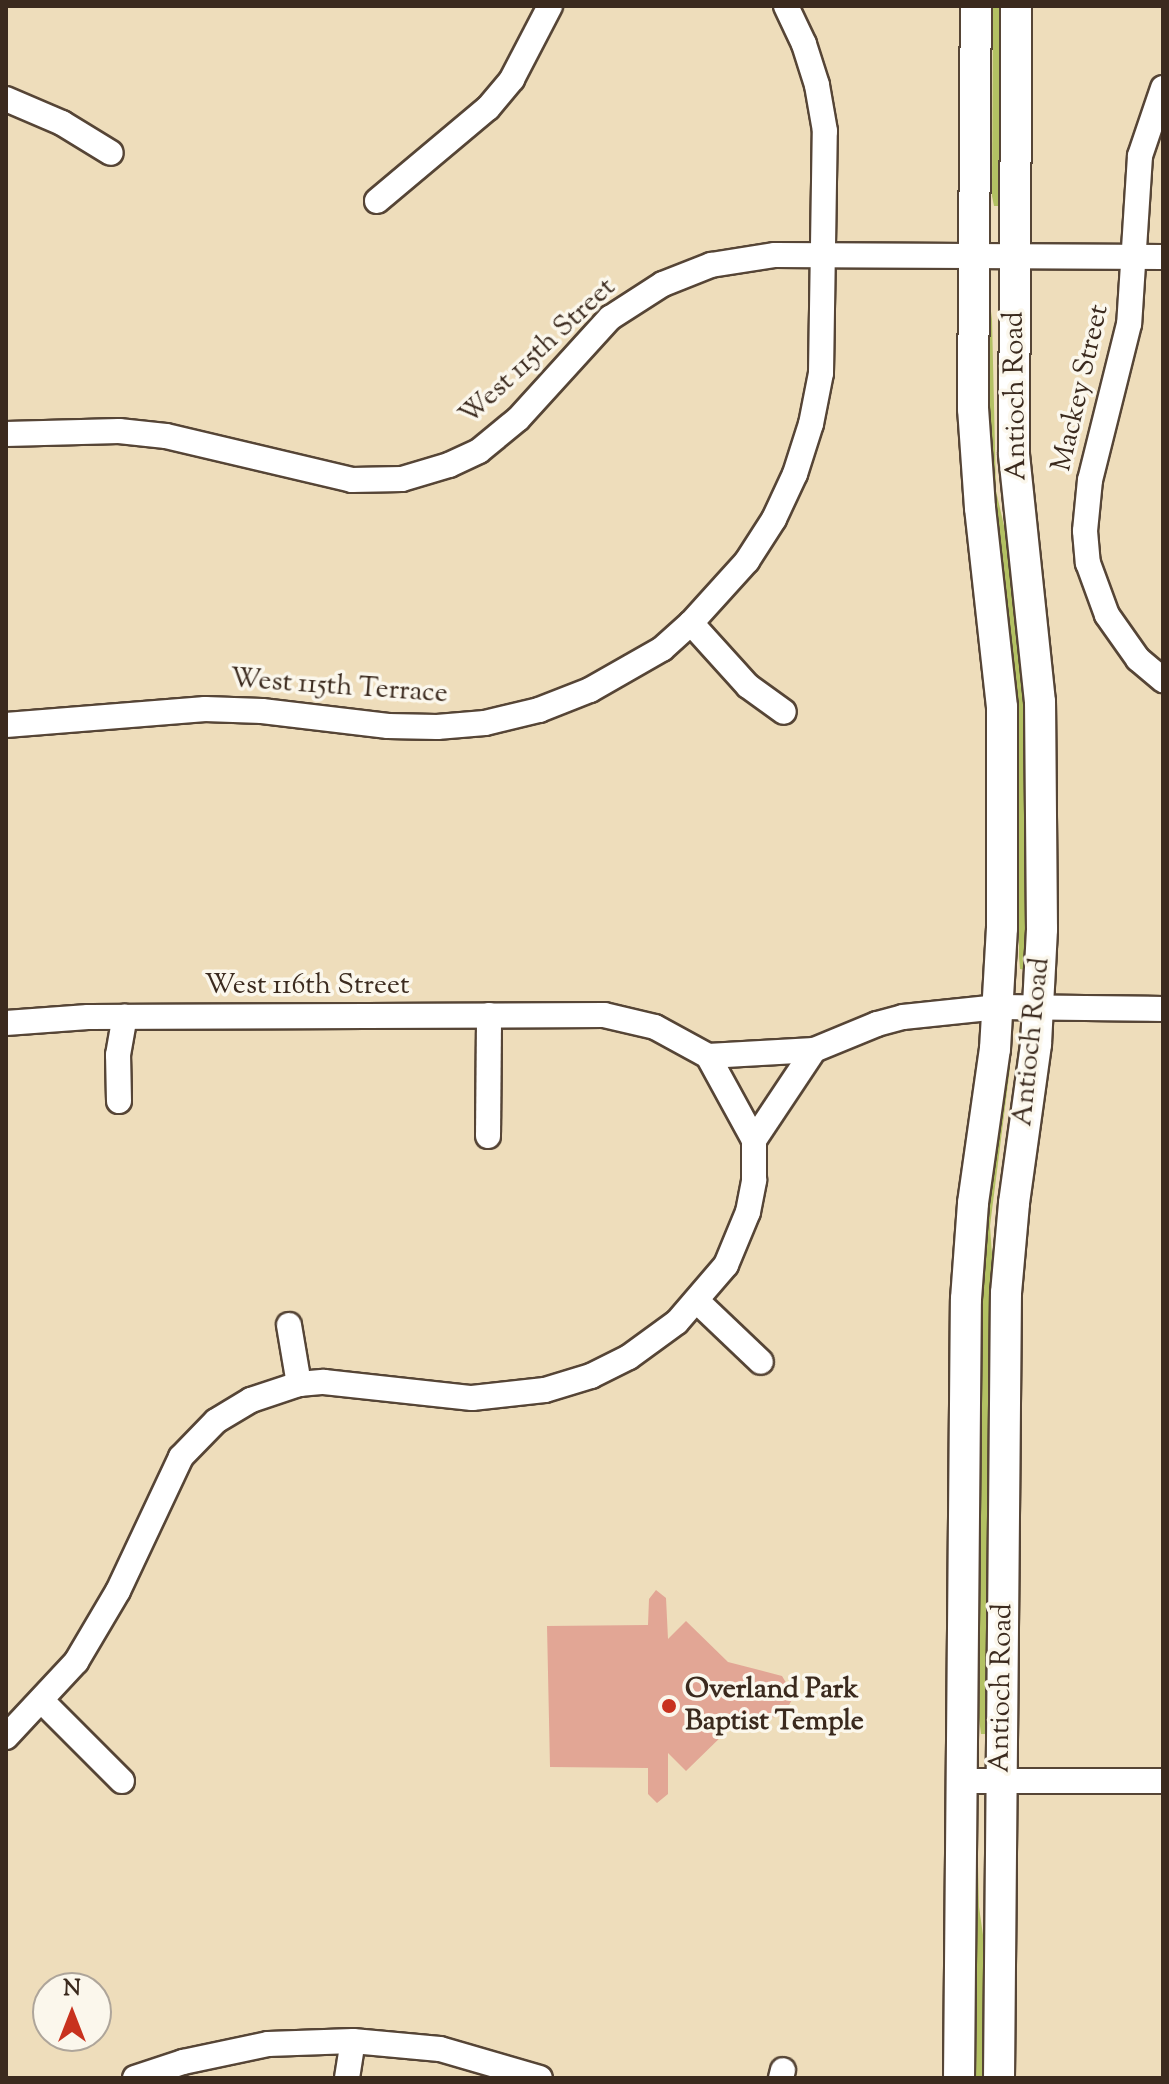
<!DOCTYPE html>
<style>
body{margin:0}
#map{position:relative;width:1169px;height:2084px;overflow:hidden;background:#edb;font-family:"Sorts Mill Goudy",serif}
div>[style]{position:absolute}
.green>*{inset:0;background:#b3c163}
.building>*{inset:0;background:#e2a695}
.roads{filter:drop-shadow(2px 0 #564536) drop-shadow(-2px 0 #564536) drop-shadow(0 2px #564536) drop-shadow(0 -2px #564536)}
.minor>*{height:24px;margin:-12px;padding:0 12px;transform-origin:12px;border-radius:12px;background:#fff}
.major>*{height:30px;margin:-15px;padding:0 15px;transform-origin:15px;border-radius:15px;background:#fff}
.dots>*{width:22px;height:22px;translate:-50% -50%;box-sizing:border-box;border:4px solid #fbf7ec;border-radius:50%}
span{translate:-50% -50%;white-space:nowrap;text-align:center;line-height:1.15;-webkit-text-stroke:7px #fbf7ec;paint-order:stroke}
.street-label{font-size:28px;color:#3b2a1e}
.poi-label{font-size:28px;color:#3b2a1e;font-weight:700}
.left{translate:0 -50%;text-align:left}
.frame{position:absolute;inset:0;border:8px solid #3b2a1e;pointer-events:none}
.north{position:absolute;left:32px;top:1972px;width:80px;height:80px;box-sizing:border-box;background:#fbf7ec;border:2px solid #aea59a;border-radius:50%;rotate:0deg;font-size:22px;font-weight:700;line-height:32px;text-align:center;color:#3b2a1e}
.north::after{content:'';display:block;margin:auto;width:28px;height:36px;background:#c8321e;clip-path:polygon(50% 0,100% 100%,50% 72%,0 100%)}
</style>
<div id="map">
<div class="green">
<i style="clip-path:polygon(993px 6px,1003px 6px,1000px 206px,994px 206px,992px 196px)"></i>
<i style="clip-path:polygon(984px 304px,990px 304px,992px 319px,996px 491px,1011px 556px,1027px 680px,1028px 914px,1025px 970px,1020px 969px,1019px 957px,1019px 792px,992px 536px)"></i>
<i style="clip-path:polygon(1004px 1060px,1009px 1060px,1010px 1068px,990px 1226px,993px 1269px,986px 1734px,981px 1734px,979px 1718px,980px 1605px,973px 1550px,977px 1244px)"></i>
<i style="clip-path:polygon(977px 1824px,979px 1907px,986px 1956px,986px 2078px,976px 2078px,977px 1980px,971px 1916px,972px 1825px)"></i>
</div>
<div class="building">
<i style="clip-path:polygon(656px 1590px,666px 1598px,668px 1639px,686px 1621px,728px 1662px,782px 1676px,794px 1696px,783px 1716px,751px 1720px,747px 1726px,728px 1730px,686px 1771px,668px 1753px,668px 1794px,657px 1803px,648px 1794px,648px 1768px,550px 1767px,547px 1626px,648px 1625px,649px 1599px)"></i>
</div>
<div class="roads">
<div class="minor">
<i style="left:1163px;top:88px;width:72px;rotate:108.7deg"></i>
<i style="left:1140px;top:156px;width:168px;rotate:93.7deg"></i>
<i style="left:1129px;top:324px;width:161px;rotate:104deg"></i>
<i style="left:1090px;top:480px;width:51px;rotate:95.6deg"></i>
<i style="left:1085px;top:531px;width:32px;rotate:85deg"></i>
<i style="left:1088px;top:563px;width:55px;rotate:69.9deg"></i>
<i style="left:1107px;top:615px;width:54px;rotate:54.8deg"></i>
<i style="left:1138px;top:659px;width:33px;rotate:40deg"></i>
<i style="left:6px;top:99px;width:61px;rotate:23.2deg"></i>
<i style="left:62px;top:123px;width:57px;rotate:31.5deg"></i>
<i style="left:377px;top:201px;width:145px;rotate:-40deg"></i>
<i style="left:488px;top:108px;width:38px;rotate:-50deg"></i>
<i style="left:512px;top:79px;width:82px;rotate:-62.5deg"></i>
<i style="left:6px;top:434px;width:113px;rotate:-1.5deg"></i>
<i style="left:119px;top:431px;width:47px;rotate:6.1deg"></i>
<i style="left:166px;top:436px;width:191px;rotate:13.3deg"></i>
<i style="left:352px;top:480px;width:50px;rotate:-1.1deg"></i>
<i style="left:402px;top:479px;width:49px;rotate:-16.6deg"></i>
<i style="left:449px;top:465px;width:33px;rotate:-25deg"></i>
<i style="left:479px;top:451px;width:50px;rotate:-39.4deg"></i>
<i style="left:518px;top:419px;width:137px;rotate:-47.7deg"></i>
<i style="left:610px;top:318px;width:63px;rotate:-32.7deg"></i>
<i style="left:663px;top:284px;width:52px;rotate:-21.6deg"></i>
<i style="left:711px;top:265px;width:65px;rotate:-8.9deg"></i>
<i style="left:775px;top:255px;width:388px;rotate:0.3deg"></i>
<i style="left:691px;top:623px;width:85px;rotate:47.9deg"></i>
<i style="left:748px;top:686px;width:44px;rotate:35.8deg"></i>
<i style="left:6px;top:725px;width:200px;rotate:-4.6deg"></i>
<i style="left:205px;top:709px;width:57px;rotate:2deg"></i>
<i style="left:262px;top:711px;width:127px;rotate:6.8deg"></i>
<i style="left:388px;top:726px;width:49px;rotate:1.2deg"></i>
<i style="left:437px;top:727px;width:48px;rotate:-4.8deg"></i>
<i style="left:485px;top:723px;width:56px;rotate:-13.5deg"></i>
<i style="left:539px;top:710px;width:55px;rotate:-21.4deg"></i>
<i style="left:590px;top:690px;width:83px;rotate:-29.7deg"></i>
<i style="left:662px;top:649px;width:39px;rotate:-42deg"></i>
<i style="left:691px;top:623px;width:84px;rotate:-47.9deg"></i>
<i style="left:747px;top:561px;width:50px;rotate:-57.3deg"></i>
<i style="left:774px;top:519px;width:50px;rotate:-65deg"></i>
<i style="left:795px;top:474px;width:52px;rotate:-72.3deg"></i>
<i style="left:811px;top:424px;width:52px;rotate:-78.9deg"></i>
<i style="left:821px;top:373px;width:242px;rotate:-89.1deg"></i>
<i style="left:825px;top:131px;width:47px;rotate:-99.9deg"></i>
<i style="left:817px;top:85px;width:43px;rotate:-107.6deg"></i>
<i style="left:804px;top:44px;width:42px;rotate:-115.3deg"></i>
<i style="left:6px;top:1023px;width:82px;rotate:-4.2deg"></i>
<i style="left:88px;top:1017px;width:516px;rotate:-0.22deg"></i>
<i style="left:604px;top:1015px;width:52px;rotate:13.2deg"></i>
<i style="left:655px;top:1027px;width:60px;rotate:28.7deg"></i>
<i style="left:708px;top:1056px;width:106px;rotate:-3.2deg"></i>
<i style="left:814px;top:1050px;width:68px;rotate:-22.4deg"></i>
<i style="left:877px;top:1024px;width:27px;rotate:-15deg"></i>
<i style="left:903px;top:1017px;width:96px;rotate:-6deg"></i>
<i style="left:998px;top:1007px;width:165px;rotate:0.7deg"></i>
<i style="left:119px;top:1101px;width:46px;rotate:-91.2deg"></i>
<i style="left:118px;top:1055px;width:39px;rotate:-80deg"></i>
<i style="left:488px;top:1136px;width:121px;rotate:-89.5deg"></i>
<i style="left:754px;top:1140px;width:108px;rotate:-56.3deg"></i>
<i style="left:697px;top:1301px;width:88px;rotate:43.6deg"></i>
<i style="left:289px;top:1325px;width:60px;rotate:80.4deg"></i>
<i style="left:42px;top:1701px;width:113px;rotate:45deg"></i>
<i style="left:6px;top:1737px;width:103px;rotate:-47deg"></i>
<i style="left:76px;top:1662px;width:82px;rotate:-59.4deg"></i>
<i style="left:118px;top:1591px;width:148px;rotate:-64.8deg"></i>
<i style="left:181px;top:1457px;width:50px;rotate:-45.8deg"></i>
<i style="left:216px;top:1421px;width:41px;rotate:-31deg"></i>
<i style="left:251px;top:1400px;width:51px;rotate:-18.4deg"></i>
<i style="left:299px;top:1384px;width:25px;rotate:-5deg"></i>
<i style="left:324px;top:1382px;width:149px;rotate:6.2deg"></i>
<i style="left:472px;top:1398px;width:73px;rotate:-6.3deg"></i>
<i style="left:545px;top:1390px;width:48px;rotate:-16.9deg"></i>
<i style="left:591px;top:1376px;width:42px;rotate:-26.6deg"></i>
<i style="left:629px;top:1357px;width:59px;rotate:-36.1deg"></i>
<i style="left:677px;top:1322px;width:75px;rotate:-49.3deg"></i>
<i style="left:726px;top:1265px;width:57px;rotate:-67.5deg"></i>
<i style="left:748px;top:1212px;width:33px;rotate:-79deg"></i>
<i style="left:754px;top:1180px;width:40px;rotate:-90deg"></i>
<i style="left:754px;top:1140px;width:96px;rotate:-118.7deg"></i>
<i style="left:962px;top:1781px;width:201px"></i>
<i style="left:135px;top:2078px;width:51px;rotate:-18.4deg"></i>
<i style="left:183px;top:2062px;width:87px;rotate:-12deg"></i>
<i style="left:268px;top:2044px;width:85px;rotate:-2deg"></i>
<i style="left:353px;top:2041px;width:87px;rotate:5.3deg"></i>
<i style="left:440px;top:2049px;width:104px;rotate:16.2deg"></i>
<i style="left:347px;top:2078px;width:37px;rotate:-81deg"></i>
<i style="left:781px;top:2078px;width:8px;rotate:-76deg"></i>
</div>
<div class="major">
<i style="left:959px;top:2078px;width:779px;rotate:-89.49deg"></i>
<i style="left:966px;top:1299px;width:96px;rotate:-85.8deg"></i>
<i style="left:973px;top:1203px;width:156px;rotate:-81.9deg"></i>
<i style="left:995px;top:1049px;width:121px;rotate:-86.7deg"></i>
<i style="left:1002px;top:928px;width:221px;rotate:-90deg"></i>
<i style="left:1002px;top:707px;width:200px;rotate:-96.3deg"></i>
<i style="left:980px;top:508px;width:99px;rotate:-94deg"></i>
<i style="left:973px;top:409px;width:403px;rotate:-89.6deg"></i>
<i style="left:999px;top:2078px;width:785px;rotate:-89.49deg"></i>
<i style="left:1006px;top:1293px;width:90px;rotate:-84.9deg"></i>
<i style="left:1014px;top:1203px;width:161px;rotate:-82.1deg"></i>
<i style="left:1036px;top:1044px;width:115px;rotate:-87deg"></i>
<i style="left:1042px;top:929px;width:227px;rotate:-90.5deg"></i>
<i style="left:1040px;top:702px;width:250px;rotate:-96deg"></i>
<i style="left:1014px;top:453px;width:447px;rotate:-89.7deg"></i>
</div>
</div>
<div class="dots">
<i style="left:669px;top:1706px;background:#c8321e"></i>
</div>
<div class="street-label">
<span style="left:538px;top:352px;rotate:-43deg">West 115th Street</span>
<span style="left:1081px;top:388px;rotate:-77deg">Mackey Street</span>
<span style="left:1016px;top:396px;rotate:-91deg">Antioch Road</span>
<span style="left:339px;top:687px;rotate:4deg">West 115th Terrace</span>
<span style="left:307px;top:986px">West 116th Street</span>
<span style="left:1032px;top:1042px;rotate:-84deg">Antioch Road</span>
<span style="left:1002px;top:1688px;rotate:-89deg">Antioch Road</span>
</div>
<div class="poi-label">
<span class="left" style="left:685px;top:1706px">Overland Park<br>Baptist Temple</span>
</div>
<div class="frame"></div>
<div class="north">N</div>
</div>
